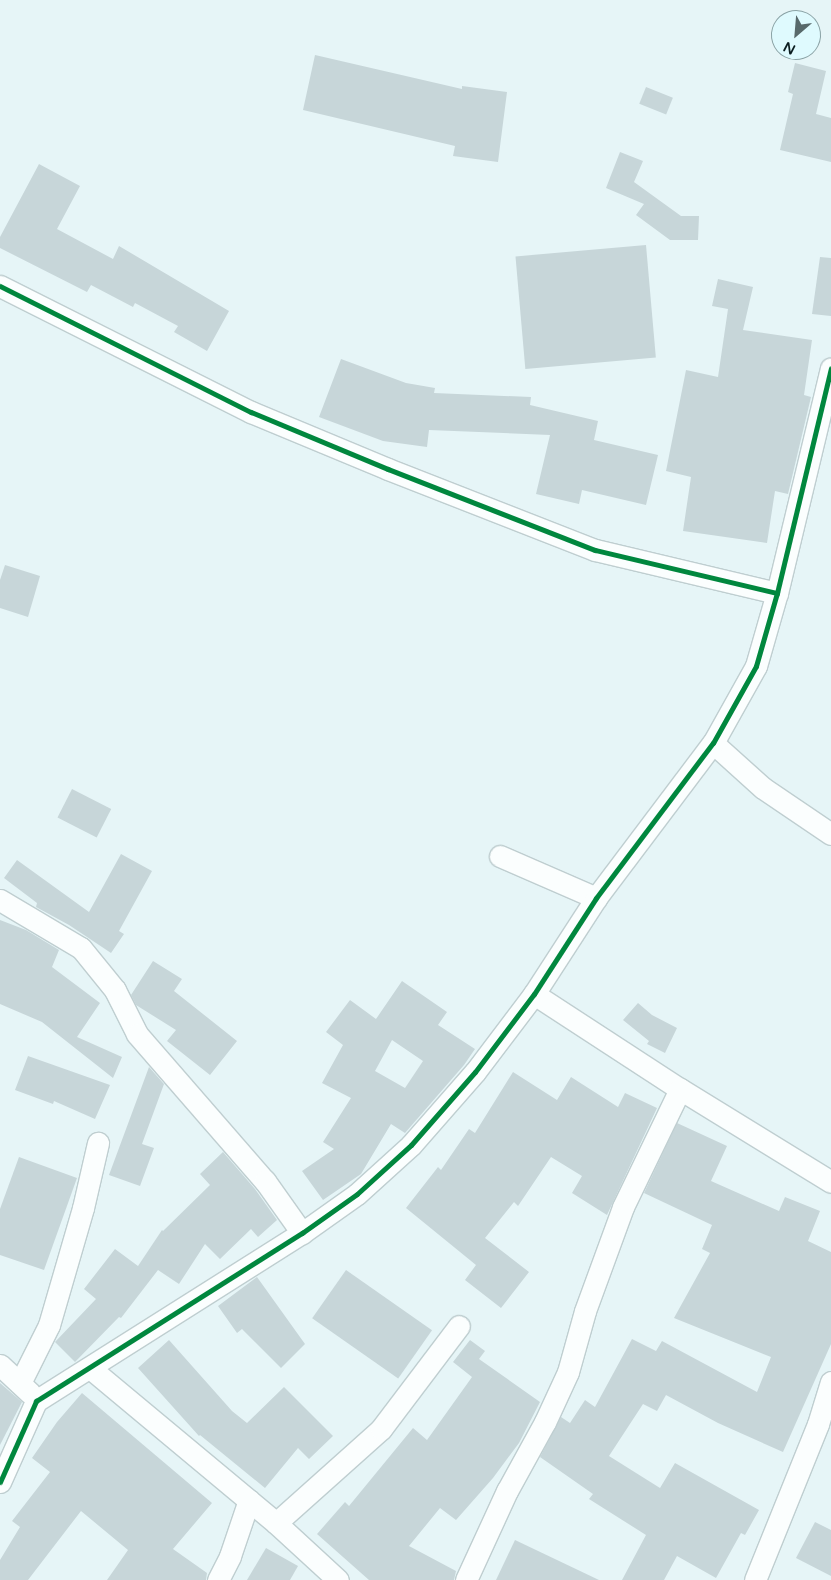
<!DOCTYPE html>
<style>
body{margin:0}
#map{position:relative;width:831px;height:1580px;overflow:hidden;background:#e6f5f7;font-family:"Varela Round",sans-serif}
div>[style]{position:absolute}
.building>*{inset:0;background:#c7d6d9;transform-origin:0 0}
.roads{filter:drop-shadow(1px 0 #bfced0) drop-shadow(-1px 0 #bfced0) drop-shadow(0 1px #bfced0) drop-shadow(0 -1px #bfced0)}
.minor>*{height:21px;margin:-10.5px;padding:0 10.5px;transform-origin:10.5px;border-radius:10.5px;background:#fbfefe}
.cycleway>*{height:5px;margin:-2.5px;padding:0 2.5px;transform-origin:2.5px;border-radius:2.5px;background:#00873e}
span{translate:-50% -50%;white-space:nowrap;text-align:center;line-height:1.15;-webkit-text-stroke:4px #dffafe;paint-order:stroke}
.north{position:absolute;left:771px;top:10px;width:50px;height:50px;box-sizing:border-box;background:#dffafe;border:1px solid #8aa2a5;border-radius:50%;rotate:207deg;font-size:14px;font-weight:700;line-height:20px;text-align:center;color:#0b1d20}
.north::after{content:'';display:block;margin:auto;width:18px;height:22px;background:#58696b;clip-path:polygon(50% 0,100% 100%,50% 72%,0 100%)}
</style>
<div id="map">
<div class="building">
<i style="clip-path:polygon(315px 55px,462px 89px,462px 86px,507px 92px,498px 162px,453px 156px,455px 146px,303px 110px)"></i>
<i style="clip-path:polygon(795px 63px,826px 71px,816px 114px,831px 118px,831px 162px,780px 150px,793px 94px,788px 92px)"></i>
<i style="left:646px;top:87px;width:29px;height:18px;rotate:22deg"></i>
<i style="clip-path:polygon(620px 152px,643px 161px,634px 182px,681px 216px,699px 216px,698px 240px,670px 240px,636px 215px,644px 204px,606px 188px)"></i>
<i style="clip-path:polygon(39px 164px,80px 186px,57px 229px,113px 259px,119px 246px,229px 311px,207px 351px,174px 332px,178px 326px,135px 303px,133px 307px,91px 285px,87px 292px,0 248px,0 237px)"></i>
<i style="left:646px;top:245px;width:113px;height:131px;rotate:85deg"></i>
<i style="clip-path:polygon(820px 257px,831px 258px,831px 316px,812px 314px)"></i>
<i style="clip-path:polygon(718px 279px,753px 287px,743px 330px,812px 340px,804px 395px,811px 397px,788px 494px,775px 491px,767px 543px,683px 531px,691px 477px,666px 471px,686px 370px,718px 377px,728px 309px,712px 306px)"></i>
<i style="clip-path:polygon(341px 359px,406px 383px,435px 388px,434px 393px,531px 397px,530px 405px,598px 421px,594px 440px,658px 455px,646px 505px,582px 490px,579px 504px,536px 494px,550px 435px,429px 430px,427px 447px,383px 441px,319px 417px)"></i>
<i style="clip-path:polygon(5px 565px,40px 576px,28px 617px,0 608px,0 580px)"></i>
<i style="left:72px;top:789px;width:44px;height:32px;rotate:27deg"></i>
<i style="clip-path:polygon(121px 854px,152px 871px,119px 931px,124px 934px,111px 953px,69px 925px,36px 907px,37px 903px,4px 878px,17px 860px,89px 912px)"></i>
<i style="clip-path:polygon(0 920px,26px 930px,59px 950px,52px 967px,100px 1003px,77px 1037px,122px 1057px,113px 1078px,42px 1022px,0 1004px)"></i>
<i style="clip-path:polygon(153px 961px,182px 979px,174px 991px,237px 1041px,210px 1075px,167px 1041px,176px 1030px,136px 1005px,131px 995px)"></i>
<i style="clip-path:polygon(evenodd,402px 981px,447px 1012px,438px 1025px,475px 1049px,464px 1065px,405px 1133px,391px 1124px,361px 1174px,323px 1200px,302px 1171px,334px 1149px,323px 1142px,351px 1098px,322px 1083px,343px 1045px,326px 1032px,350px 1000px,376px 1019px,402px 981px,392px 1040px,423px 1061px,405px 1088px,375px 1071px,392px 1040px)"></i>
<i style="clip-path:polygon(638px 1003px,652px 1015px,677px 1028px,665px 1053px,647px 1044px,649px 1041px,623px 1020px)"></i>
<i style="clip-path:polygon(28px 1056px,110px 1085px,95px 1119px,54px 1101px,53px 1104px,15px 1090px)"></i>
<i style="clip-path:polygon(149px 1067px,164px 1084px,142px 1144px,154px 1148px,140px 1186px,109px 1175px)"></i>
<i style="clip-path:polygon(513px 1072px,557px 1100px,571px 1077px,618px 1107px,625px 1093px,657px 1108px,607px 1215px,572px 1193px,582px 1176px,551px 1157px,518px 1206px,514px 1202px,485px 1238px,529px 1272px,501px 1308px,465px 1280px,476px 1265px,406px 1208px,438px 1167px,441px 1170px,469px 1129px,475px 1133px)"></i>
<i style="clip-path:polygon(677px 1123px,727px 1146px,711px 1181px,779px 1211px,785px 1197px,820px 1211px,808px 1241px,831px 1252px,831px 1344px,783px 1452px,718px 1423px,666px 1395px,657px 1411px,643px 1404px,609px 1456px,660px 1488px,675px 1463px,759px 1510px,745px 1535px,741px 1533px,716px 1578px,677px 1556px,664px 1580px,622px 1580px,646px 1535px,589px 1499px,593px 1494px,540px 1457px,561px 1417px,570px 1423px,585px 1400px,595px 1407px,632px 1339px,656px 1351px,662px 1341px,757px 1392px,771px 1357px,674px 1318px,710px 1253px,702px 1249px,712px 1225px,644px 1193px)"></i>
<i style="clip-path:polygon(223px 1152px,255px 1189px,277px 1220px,258px 1237px,251px 1229px,220px 1259px,205px 1244px,179px 1284px,158px 1270px,121px 1318px,119px 1317px,75px 1362px,55px 1342px,96px 1299px,84px 1289px,115px 1249px,138px 1266px,162px 1230px,163px 1231px,210px 1185px,200px 1174px)"></i>
<i style="clip-path:polygon(19px 1157px,77px 1178px,44px 1270px,0 1255px,0 1209px)"></i>
<i style="left:346px;top:1270px;width:105px;height:59px;rotate:35deg"></i>
<i style="clip-path:polygon(257px 1277px,305px 1344px,281px 1368px,242px 1329px,237px 1333px,218px 1306px)"></i>
<i style="clip-path:polygon(169px 1340px,232px 1411px,247px 1423px,284px 1387px,333px 1436px,309px 1459px,298px 1448px,265px 1488px,200px 1435px,199px 1436px,138px 1368px)"></i>
<i style="clip-path:polygon(470px 1340px,485px 1351px,479px 1359px,540px 1402px,519px 1443px,493px 1478px,456px 1520px,440px 1508px,409px 1546px,456px 1571px,454px 1580px,369px 1580px,317px 1534px,345px 1502px,349px 1506px,413px 1428px,427px 1440px,472px 1377px,453px 1362px)"></i>
<i style="clip-path:polygon(0 1383px,22px 1402px,0 1445px)"></i>
<i style="clip-path:polygon(82px 1393px,212px 1503px,173px 1549px,207px 1573px,206px 1580px,107px 1580px,128px 1550px,81px 1511px,28px 1580px,0 1580px,0 1560px,20px 1527px,12px 1521px,50px 1472px,32px 1458px,57px 1422px)"></i>
<i style="clip-path:polygon(815px 1522px,831px 1530px,831px 1576px,796px 1558px)"></i>
<i style="clip-path:polygon(515px 1540px,599px 1580px,496px 1580px)"></i>
<i style="clip-path:polygon(266px 1548px,298px 1566px,290px 1580px,247px 1580px)"></i>
</div>
<div class="roads">
<div class="minor">
<i style="left:0;top:286px;width:281px;rotate:26.7deg"></i>
<i style="left:251px;top:412px;width:148px;rotate:22.6deg"></i>
<i style="left:388px;top:469px;width:222px;rotate:21.4deg"></i>
<i style="left:595px;top:550px;width:187px;rotate:13.3deg"></i>
<i style="left:713px;top:743px;width:67px;rotate:42deg"></i>
<i style="left:763px;top:788px;width:82px;rotate:34.1deg"></i>
<i style="left:500px;top:856px;width:105px;rotate:23.6deg"></i>
<i style="left:0;top:900px;width:94px;rotate:30.7deg"></i>
<i style="left:81px;top:948px;width:54px;rotate:51deg"></i>
<i style="left:115px;top:990px;width:49px;rotate:63.4deg"></i>
<i style="left:137px;top:1034px;width:195px;rotate:49deg"></i>
<i style="left:265px;top:1181px;width:64px;rotate:54.6deg"></i>
<i style="left:534px;top:994px;width:174px;rotate:33.1deg"></i>
<i style="left:680px;top:1089px;width:177px;rotate:31.6deg"></i>
<i style="left:0;top:1365px;width:41px;rotate:43deg"></i>
<i style="left:90px;top:1368px;width:242px;rotate:39.8deg"></i>
<i style="left:276px;top:1523px;width:84px;rotate:42.6deg"></i>
<i style="left:20px;top:1383px;width:65px;rotate:-63.4deg"></i>
<i style="left:49px;top:1325px;width:122px;rotate:-73.8deg"></i>
<i style="left:83px;top:1208px;width:67px;rotate:-77deg"></i>
<i style="left:0;top:1482px;width:89px;rotate:-66deg"></i>
<i style="left:36px;top:1401px;width:315px;rotate:-32.3deg"></i>
<i style="left:302px;top:1233px;width:67px;rotate:-35.3deg"></i>
<i style="left:357px;top:1194px;width:73px;rotate:-42.2deg"></i>
<i style="left:411px;top:1145px;width:97px;rotate:-48.8deg"></i>
<i style="left:475px;top:1072px;width:98px;rotate:-52.9deg"></i>
<i style="left:534px;top:994px;width:114px;rotate:-57.1deg"></i>
<i style="left:596px;top:898px;width:194px;rotate:-53deg"></i>
<i style="left:713px;top:743px;width:88px;rotate:-60.8deg"></i>
<i style="left:756px;top:666px;width:76px;rotate:-74deg"></i>
<i style="left:777px;top:593px;width:231px;rotate:-76.5deg"></i>
<i style="left:276px;top:1523px;width:141px;rotate:-41.8deg"></i>
<i style="left:381px;top:1429px;width:129px;rotate:-52.9deg"></i>
<i style="left:218px;top:1580px;width:27px;rotate:-63deg"></i>
<i style="left:230px;top:1556px;width:59px;rotate:-71.3deg"></i>
<i style="left:466px;top:1580px;width:98px;rotate:-65.3deg"></i>
<i style="left:507px;top:1491px;width:79px;rotate:-61.2deg"></i>
<i style="left:545px;top:1422px;width:55px;rotate:-65.3deg"></i>
<i style="left:568px;top:1372px;width:63px;rotate:-74.4deg"></i>
<i style="left:585px;top:1311px;width:111px;rotate:-69.9deg"></i>
<i style="left:623px;top:1207px;width:131px;rotate:-64.2deg"></i>
<i style="left:755px;top:1580px;width:168px;rotate:-68deg"></i>
<i style="left:818px;top:1424px;width:44px;rotate:-72.8deg"></i>
</div>
</div>
<div class="cycleway">
<i style="left:0;top:286px;width:281px;rotate:26.7deg"></i>
<i style="left:251px;top:412px;width:148px;rotate:22.6deg"></i>
<i style="left:388px;top:469px;width:222px;rotate:21.4deg"></i>
<i style="left:595px;top:550px;width:187px;rotate:13.3deg"></i>
<i style="left:0;top:1482px;width:89px;rotate:-66deg"></i>
<i style="left:36px;top:1401px;width:315px;rotate:-32.3deg"></i>
<i style="left:302px;top:1233px;width:67px;rotate:-35.3deg"></i>
<i style="left:357px;top:1194px;width:73px;rotate:-42.2deg"></i>
<i style="left:411px;top:1145px;width:97px;rotate:-48.8deg"></i>
<i style="left:475px;top:1072px;width:98px;rotate:-52.9deg"></i>
<i style="left:534px;top:994px;width:114px;rotate:-57.1deg"></i>
<i style="left:596px;top:898px;width:194px;rotate:-53deg"></i>
<i style="left:713px;top:743px;width:88px;rotate:-60.8deg"></i>
<i style="left:756px;top:666px;width:76px;rotate:-74deg"></i>
<i style="left:777px;top:593px;width:231px;rotate:-76.5deg"></i>
</div>
<div class="north">N</div>
</div>
